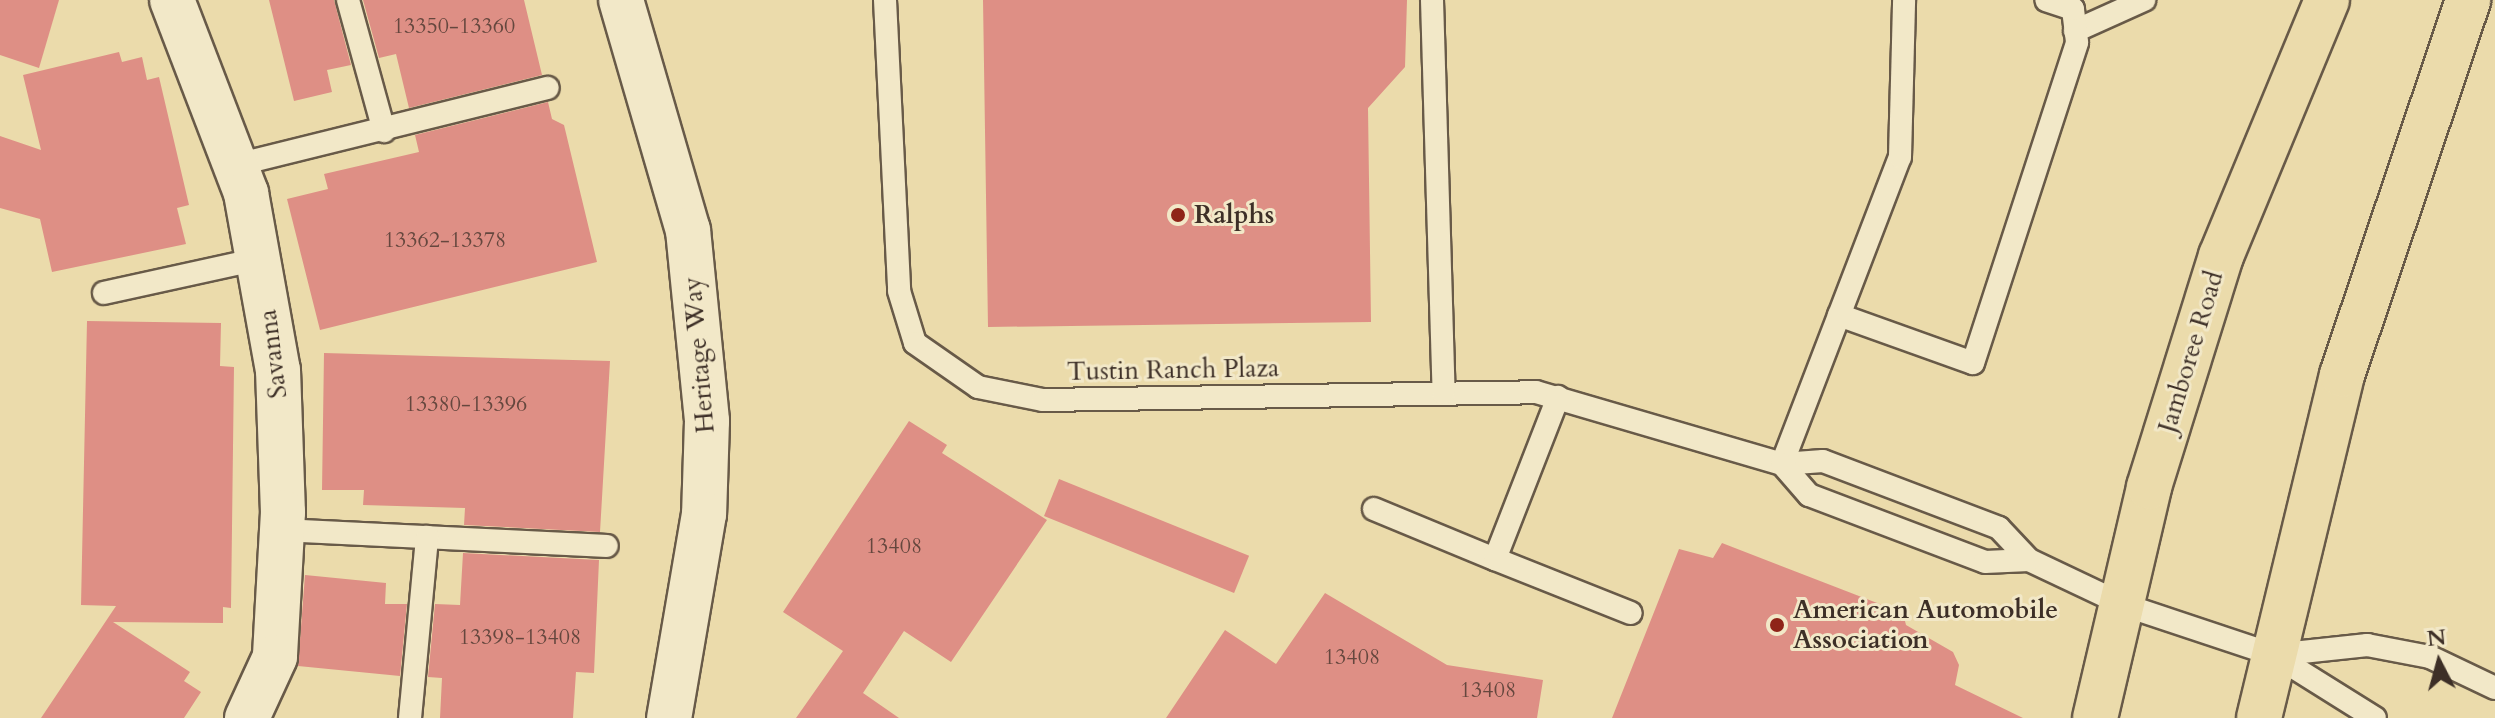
<!DOCTYPE html>
<style>
body{margin:0}
#map{position:relative;width:2495px;height:718px;overflow:hidden;background:#ebdbab;font-family:Cardo,serif}
div>[style]{position:absolute}
.building>*{inset:0;background:#de8f85;transform-origin:0 0}
.roads{filter:drop-shadow(2px 0 #685a48) drop-shadow(-2px 0 #685a48) drop-shadow(0 2px #685a48) drop-shadow(0 -2px #685a48)}
.lane>*{height:22px;margin:-11px;padding:0 11px;transform-origin:11px;border-radius:11px;background:#f2e8c8}
.street>*{height:44px;margin:-22px;padding:0 22px;transform-origin:22px;border-radius:22px;background:#f2e8c8}
.secondary>*{height:44px;margin:-22px;padding:0 22px;transform-origin:22px;border-radius:22px;background:#f2e8c8}
.primary>*{height:44px;margin:-22px;padding:0 22px;transform-origin:22px;border-radius:22px;background:#ebdbab}
.dots>*{width:22px;height:22px;translate:-50% -50%;box-sizing:border-box;border:4px solid #f2e8c8;border-radius:50%}
span{translate:-50% -50%;white-space:nowrap;text-align:center;line-height:1.15;-webkit-text-stroke:6px #f2e8c8;paint-order:stroke}
.number-label{font-size:22px;color:#65473e}
.number-label span{-webkit-text-stroke-width:0}
.poi-label{font-size:26px;color:#3d2f27;font-weight:700}
.left{translate:0 -50%;text-align:left}
.street-label{font-size:26px;color:#3d2f27}
.north{position:absolute;left:2399px;top:622px;width:80px;height:80px;-webkit-text-stroke:6px #f2e8c8;paint-order:stroke;rotate:354deg;font-size:22px;font-weight:700;line-height:32px;text-align:center;color:#3d2f27}
.north::after{content:'';display:block;margin:auto;width:28px;height:36px;background:#3d2f27;clip-path:polygon(50% 0,100% 100%,50% 72%,0 100%)}
</style>
<div id="map">
<div class="building">
<i style="clip-path:polygon(0 0,59px 0,39px 68px,0 55px)"></i>
<i style="clip-path:polygon(269px 0,334px 0,351px 65px,327px 70px,332px 92px,294px 101px)"></i>
<i style="clip-path:polygon(363px 0,524px 0,542px 75px,409px 108px,396px 54px,379px 58px)"></i>
<i style="clip-path:polygon(983px 0,1407px 0,1405px 67px,1368px 108px,1371px 322px,988px 327px)"></i>
<i style="clip-path:polygon(119px 52px,122px 62px,142px 57px,147px 80px,159px 77px,189px 205px,177px 208px,186px 244px,52px 272px,40px 219px,0 208px,0 136px,41px 150px,23px 75px)"></i>
<i style="clip-path:polygon(548px 102px,552px 119px,564px 125px,597px 262px,320px 330px,287px 199px,328px 189px,324px 174px,419px 152px,415px 135px)"></i>
<i style="clip-path:polygon(87px 321px,221px 323px,220px 366px,234px 367px,231px 608px,223px 607px,223px 623px,113px 622px,190px 672px,184px 681px,201px 692px,184px 718px,41px 718px,116px 606px,81px 605px)"></i>
<i style="clip-path:polygon(324px 353px,610px 361px,600px 532px,464px 525px,465px 508px,363px 505px,364px 490px,322px 490px)"></i>
<i style="clip-path:polygon(909px 421px,947px 445px,942px 453px,1047px 520px,951px 662px,904px 631px,863px 693px,899px 718px,796px 718px,843px 651px,783px 612px)"></i>
<i style="left:1059px;top:479px;width:205px;height:40px;rotate:22deg"></i>
<i style="clip-path:polygon(1722px 543px,1903px 613px,1906px 625px,1953px 652px,1959px 665px,1955px 685px,2023px 718px,1612px 718px,1679px 549px,1713px 558px)"></i>
<i style="clip-path:polygon(463px 553px,599px 560px,594px 673px,576px 672px,573px 718px,440px 718px,442px 678px,428px 677px,435px 604px,460px 605px)"></i>
<i style="clip-path:polygon(305px 575px,386px 583px,385px 604px,407px 604px,400px 676px,298px 666px)"></i>
<i style="clip-path:polygon(1325px 593px,1447px 665px,1543px 680px,1537px 718px,1166px 718px,1225px 630px,1276px 664px)"></i>
</div>
<div class="roads">
<div class="lane">
<i style="left:348px;top:0;width:136px;rotate:74.6deg"></i>
<i style="left:885px;top:0;width:291px;rotate:87.2deg"></i>
<i style="left:899px;top:291px;width:54px;rotate:72.9deg"></i>
<i style="left:915px;top:343px;width:77px;rotate:34.9deg"></i>
<i style="left:978px;top:387px;width:66px;rotate:11.3deg"></i>
<i style="left:1043px;top:400px;width:493px;rotate:-0.9deg"></i>
<i style="left:1536px;top:392px;width:256px;rotate:16.3deg"></i>
<i style="left:1782px;top:464px;width:41px;rotate:-4.2deg"></i>
<i style="left:1823px;top:461px;width:188px;rotate:20.8deg"></i>
<i style="left:1999px;top:528px;width:44px;rotate:46.8deg"></i>
<i style="left:2029px;top:560px;width:105px;rotate:25.3deg"></i>
<i style="left:2124px;top:605px;width:158px;rotate:18.4deg"></i>
<i style="left:2274px;top:655px;width:119px;rotate:32deg"></i>
<i style="left:1432px;top:0;width:393px;rotate:88.3deg"></i>
<i style="left:2075px;top:31px;width:76px;rotate:-24.2deg"></i>
<i style="left:236px;top:165px;width:321px;rotate:-13.9deg"></i>
<i style="left:104px;top:293px;width:159px;rotate:-12.4deg"></i>
<i style="left:1839px;top:315px;width:142px;rotate:19.7deg"></i>
<i style="left:1973px;top:363px;width:337px;rotate:-72deg"></i>
<i style="left:2077px;top:42px;width:33px;rotate:-97deg"></i>
<i style="left:2073px;top:9px;width:28px;rotate:-162deg"></i>
<i style="left:1782px;top:464px;width:329px;rotate:-69deg"></i>
<i style="left:1900px;top:157px;width:157px;rotate:-88.5deg"></i>
<i style="left:1782px;top:464px;width:41px;rotate:48.9deg"></i>
<i style="left:1809px;top:495px;width:188px;rotate:20.8deg"></i>
<i style="left:1985px;top:562px;width:44px;rotate:-2.6deg"></i>
<i style="left:1374px;top:509px;width:131px;rotate:22.5deg"></i>
<i style="left:1495px;top:559px;width:174px;rotate:-68.7deg"></i>
<i style="left:282px;top:530px;width:325px;rotate:2.8deg"></i>
<i style="left:1495px;top:559px;width:146px;rotate:21.7deg"></i>
<i style="left:2274px;top:655px;width:94px;rotate:-6.1deg"></i>
<i style="left:2367px;top:645px;width:64px;rotate:10.8deg"></i>
<i style="left:2430px;top:657px;width:72px;rotate:25.5deg"></i>
<i style="left:410px;top:718px;width:182px;rotate:-84.6deg"></i>
</div>
<div class="street">
<i style="left:172px;top:0;width:207px;rotate:69deg"></i>
<i style="left:246px;top:193px;width:180px;rotate:79.8deg"></i>
<i style="left:278px;top:370px;width:142px;rotate:88deg"></i>
<i style="left:283px;top:512px;width:145px;rotate:93.2deg"></i>
<i style="left:275px;top:657px;width:67px;rotate:114.7deg"></i>
</div>
<div class="secondary">
<i style="left:621px;top:0;width:240px;rotate:73.8deg"></i>
<i style="left:688px;top:230px;width:192px;rotate:84.3deg"></i>
<i style="left:707px;top:421px;width:93px;rotate:91.8deg"></i>
<i style="left:704px;top:514px;width:207px;rotate:99.7deg"></i>
</div>
<div class="primary">
<i style="left:2095px;top:718px;width:237px;rotate:-76.8deg"></i>
<i style="left:2149px;top:487px;width:242px;rotate:-72.7deg"></i>
<i style="left:2221px;top:256px;width:277px;rotate:-67.5deg"></i>
<i style="left:2259px;top:718px;width:353px;rotate:-76.4deg"></i>
<i style="left:2342px;top:375px;width:396px;rotate:-71.4deg"></i>
</div>
</div>
<div class="dots">
<i style="left:1178px;top:215px;background:#8f2418"></i>
<i style="left:1777px;top:625px;background:#8f2418"></i>
</div>
<div class="number-label">
<span style="left:454px;top:27px">13350-13360</span>
<span style="left:445px;top:241px">13362-13378</span>
<span style="left:466px;top:405px">13380-13396</span>
<span style="left:894px;top:547px">13408</span>
<span style="left:520px;top:638px">13398-13408</span>
<span style="left:1352px;top:658px">13408</span>
<span style="left:1488px;top:691px">13408</span>
</div>
<div class="poi-label">
<span class="left" style="left:1194px;top:215px">Ralphs</span>
<span class="left" style="left:1793px;top:625px">American Automobile<br>Association</span>
</div>
<div class="street-label">
<span style="left:2191px;top:352px;rotate:-73deg">Jamboree Road</span>
<span style="left:273px;top:354px;rotate:-97deg">Savanna</span>
<span style="left:699px;top:355px;rotate:-95deg">Heritage Way</span>
<span style="left:1173px;top:370px;rotate:-1deg">Tustin Ranch Plaza</span>
</div>
<div class="north">N</div>
</div>
